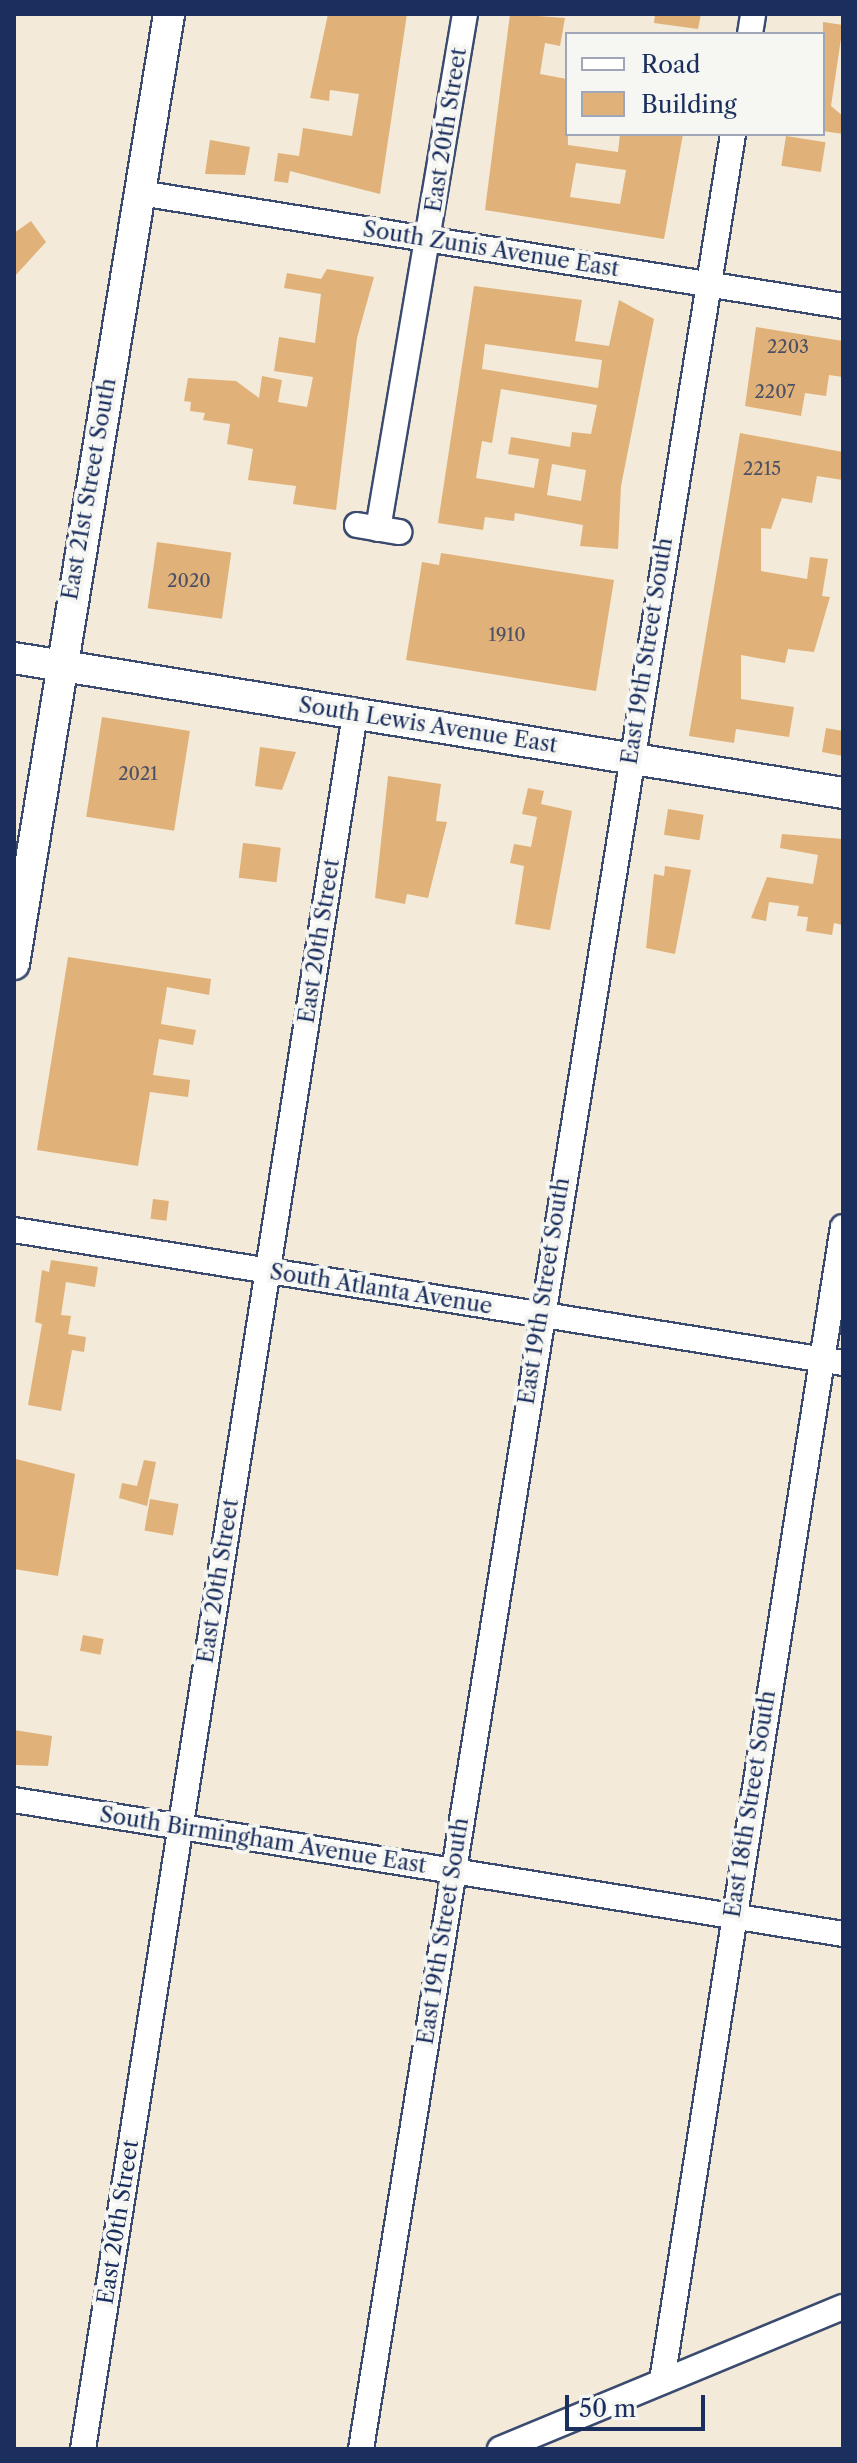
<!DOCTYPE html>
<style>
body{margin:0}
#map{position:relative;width:857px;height:2463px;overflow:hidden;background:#f3ead9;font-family:"Libre Caslon Text",serif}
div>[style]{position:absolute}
.building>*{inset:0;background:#e0b279;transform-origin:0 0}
.roads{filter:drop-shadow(2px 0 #3b4b70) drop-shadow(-2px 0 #3b4b70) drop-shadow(0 2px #3b4b70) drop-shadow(0 -2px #3b4b70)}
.minor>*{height:24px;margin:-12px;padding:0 12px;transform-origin:12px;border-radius:12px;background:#fff}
.major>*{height:30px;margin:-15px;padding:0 15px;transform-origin:15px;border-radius:15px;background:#fff}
span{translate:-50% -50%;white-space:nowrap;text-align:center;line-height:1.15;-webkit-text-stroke:8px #f6f6f2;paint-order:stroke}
.number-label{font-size:18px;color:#4c5065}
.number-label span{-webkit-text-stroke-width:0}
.street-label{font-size:22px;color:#1b2f5e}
.frame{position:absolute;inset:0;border:16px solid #1b2f5e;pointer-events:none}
.legend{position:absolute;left:565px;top:32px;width:260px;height:104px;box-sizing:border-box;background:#f6f6f2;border:2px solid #9ea6b7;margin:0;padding:10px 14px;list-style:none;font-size:24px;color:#1b2f5e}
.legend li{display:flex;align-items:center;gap:16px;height:40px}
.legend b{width:40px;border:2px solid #9ea6b7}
.scale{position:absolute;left:565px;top:2395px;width:140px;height:36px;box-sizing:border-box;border:4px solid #1b2f5e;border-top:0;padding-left:10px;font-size:24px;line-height:28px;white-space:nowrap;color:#1b2f5e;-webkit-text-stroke:6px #f6f6f2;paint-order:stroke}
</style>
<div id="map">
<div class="building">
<i style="clip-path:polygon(328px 14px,407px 14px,380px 194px,290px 171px,288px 183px,274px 181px,278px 153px,299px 156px,303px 128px,352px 136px,359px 94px,330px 90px,329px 101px,310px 98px)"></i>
<i style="clip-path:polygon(evenodd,510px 14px,565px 18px,560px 46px,545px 43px,540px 74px,567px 79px,568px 145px,618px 152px,620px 134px,683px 134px,664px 239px,485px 210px,510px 14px,576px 163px,626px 170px,620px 204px,570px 197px,576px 163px)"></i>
<i style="clip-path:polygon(655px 14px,701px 14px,698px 29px,654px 23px)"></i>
<i style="clip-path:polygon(823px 22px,843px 25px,831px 106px,843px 116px,843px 134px,823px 131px)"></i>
<i style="left:786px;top:136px;width:40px;height:30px;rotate:9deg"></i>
<i style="clip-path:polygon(210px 140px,250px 147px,245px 175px,205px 174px)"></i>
<i style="clip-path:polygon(31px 221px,46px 242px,14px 277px,14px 233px)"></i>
<i style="clip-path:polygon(327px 269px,374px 277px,357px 338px,336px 510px,293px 504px,296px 486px,248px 480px,253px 449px,227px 444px,230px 424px,203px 420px,205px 413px,190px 411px,191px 402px,184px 401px,188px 378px,236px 381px,259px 398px,262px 376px,282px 380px,278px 402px,307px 407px,313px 377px,274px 371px,279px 337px,315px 343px,321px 294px,284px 288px,287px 273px,321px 279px)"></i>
<i style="clip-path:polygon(evenodd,474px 286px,582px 300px,575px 341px,609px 346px,619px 300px,654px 319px,621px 486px,618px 549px,580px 546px,583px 525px,515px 513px,514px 521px,485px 517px,483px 530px,438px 523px,474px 286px,485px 344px,602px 360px,598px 388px,482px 369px,485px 344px,474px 286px,501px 389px,597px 405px,591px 434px,572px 432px,570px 447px,511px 437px,508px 454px,539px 459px,534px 488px,476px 478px,482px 441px,492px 443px,501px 389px,474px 286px,552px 464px,586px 470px,581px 501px,547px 495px,552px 464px)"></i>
<i style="clip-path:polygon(756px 327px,843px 341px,843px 377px,829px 375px,826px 396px,805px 393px,801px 416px,745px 406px)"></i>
<i style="clip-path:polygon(740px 433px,843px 452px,843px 480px,817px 476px,812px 503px,782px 498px,771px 529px,761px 528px,761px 571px,807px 579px,810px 557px,828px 559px,822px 596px,830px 597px,814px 652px,788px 649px,785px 663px,741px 655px,741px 699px,794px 707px,789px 737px,736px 729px,734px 743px,689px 736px)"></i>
<i style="left:157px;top:542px;width:75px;height:67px;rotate:8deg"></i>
<i style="clip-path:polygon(441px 553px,614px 580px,596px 691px,406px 660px,422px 562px,439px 565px)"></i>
<i style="left:102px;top:717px;width:89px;height:101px;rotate:9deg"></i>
<i style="clip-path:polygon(826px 728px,843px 731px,843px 756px,822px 752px)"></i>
<i style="clip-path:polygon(260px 747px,296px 752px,282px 790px,255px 786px)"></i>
<i style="clip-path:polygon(388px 776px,441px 784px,436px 821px,447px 822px,428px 898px,407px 894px,405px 904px,375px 898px)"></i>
<i style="clip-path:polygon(528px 788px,544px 791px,541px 804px,572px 811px,550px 930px,515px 924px,524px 866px,510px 863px,514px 844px,531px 847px,537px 817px,522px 814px)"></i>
<i style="left:668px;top:809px;width:36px;height:26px;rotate:9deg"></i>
<i style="clip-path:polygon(782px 834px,843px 839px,843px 925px,834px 923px,832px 935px,806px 931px,808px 917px,797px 916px,799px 906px,769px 902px,766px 921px,751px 918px,767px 877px,813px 884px,818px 855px,780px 848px)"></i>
<i style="left:243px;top:843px;width:38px;height:35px;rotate:7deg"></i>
<i style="clip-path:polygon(665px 866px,691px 870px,675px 954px,646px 948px,654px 874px,664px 876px)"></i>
<i style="clip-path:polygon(68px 957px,211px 979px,209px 995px,167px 987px,161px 1024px,196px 1030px,193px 1045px,159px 1039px,153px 1075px,190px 1080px,188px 1097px,150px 1092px,138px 1166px,37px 1150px)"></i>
<i style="left:153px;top:1199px;width:16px;height:20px;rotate:7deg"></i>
<i style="clip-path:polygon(51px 1260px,98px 1267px,95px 1287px,66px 1282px,61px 1315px,71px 1316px,68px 1334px,86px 1337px,84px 1352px,72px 1350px,61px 1411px,28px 1405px,42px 1324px,35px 1322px,42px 1270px,49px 1272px)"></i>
<i style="clip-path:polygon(16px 1459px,75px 1474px,58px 1576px,14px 1569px)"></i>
<i style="clip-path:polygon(144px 1460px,156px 1462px,147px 1506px,119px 1498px,122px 1483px,137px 1486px)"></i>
<i style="left:150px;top:1499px;width:29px;height:32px;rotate:10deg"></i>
<i style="left:83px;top:1635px;width:21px;height:16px;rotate:11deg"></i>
<i style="clip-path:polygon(14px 1730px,52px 1736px,48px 1766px,14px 1765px)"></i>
</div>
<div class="roads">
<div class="minor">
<i style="left:750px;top:34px;width:20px;rotate:-81deg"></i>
<i style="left:140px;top:193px;width:712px;rotate:9.13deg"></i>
<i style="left:357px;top:525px;width:43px;rotate:9.5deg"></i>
<i style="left:378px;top:529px;width:522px;rotate:-80.41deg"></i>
<i style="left:14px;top:1230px;width:840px;rotate:9.11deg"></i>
<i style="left:14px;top:1800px;width:840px;rotate:9.18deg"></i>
<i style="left:662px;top:2381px;width:1168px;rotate:-81.09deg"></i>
<i style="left:83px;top:2449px;width:1756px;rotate:-81.09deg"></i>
<i style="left:361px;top:2449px;width:2345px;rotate:-80.87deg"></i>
<i style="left:500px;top:2449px;width:371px;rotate:-22.5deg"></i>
</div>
<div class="major">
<i style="left:14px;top:658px;width:840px;rotate:9.25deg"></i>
<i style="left:14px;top:964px;width:963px;rotate:-80.73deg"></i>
</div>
</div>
<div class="number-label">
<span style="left:788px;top:347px">2203</span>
<span style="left:775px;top:392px">2207</span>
<span style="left:762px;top:469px">2215</span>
<span style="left:189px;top:581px">2020</span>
<span style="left:507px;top:635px">1910</span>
<span style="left:138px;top:774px">2021</span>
</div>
<div class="street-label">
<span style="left:446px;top:130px;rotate:-81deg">East 20th Street</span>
<span style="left:491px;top:249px;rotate:9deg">South Zunis Avenue East</span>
<span style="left:89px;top:489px;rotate:-80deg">East 21st Street South</span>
<span style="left:647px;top:651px;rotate:-81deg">East 19th Street South</span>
<span style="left:428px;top:725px;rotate:9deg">South Lewis Avenue East</span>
<span style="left:319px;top:941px;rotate:-81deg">East 20th Street</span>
<span style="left:381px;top:1289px;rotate:9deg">South Atlanta Avenue</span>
<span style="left:544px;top:1291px;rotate:-81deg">East 19th Street South</span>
<span style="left:218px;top:1581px;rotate:-81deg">East 20th Street</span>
<span style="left:750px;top:1804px;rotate:-81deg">East 18th Street South</span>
<span style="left:263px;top:1840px;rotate:9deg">South Birmingham Avenue East</span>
<span style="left:443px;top:1931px;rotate:-81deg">East 19th Street South</span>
<span style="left:118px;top:2222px;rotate:-81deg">East 20th Street</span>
</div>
<div class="frame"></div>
<ul class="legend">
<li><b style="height:10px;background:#fff"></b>Road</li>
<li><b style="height:22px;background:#e0b279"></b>Building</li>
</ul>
<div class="scale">50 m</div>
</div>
